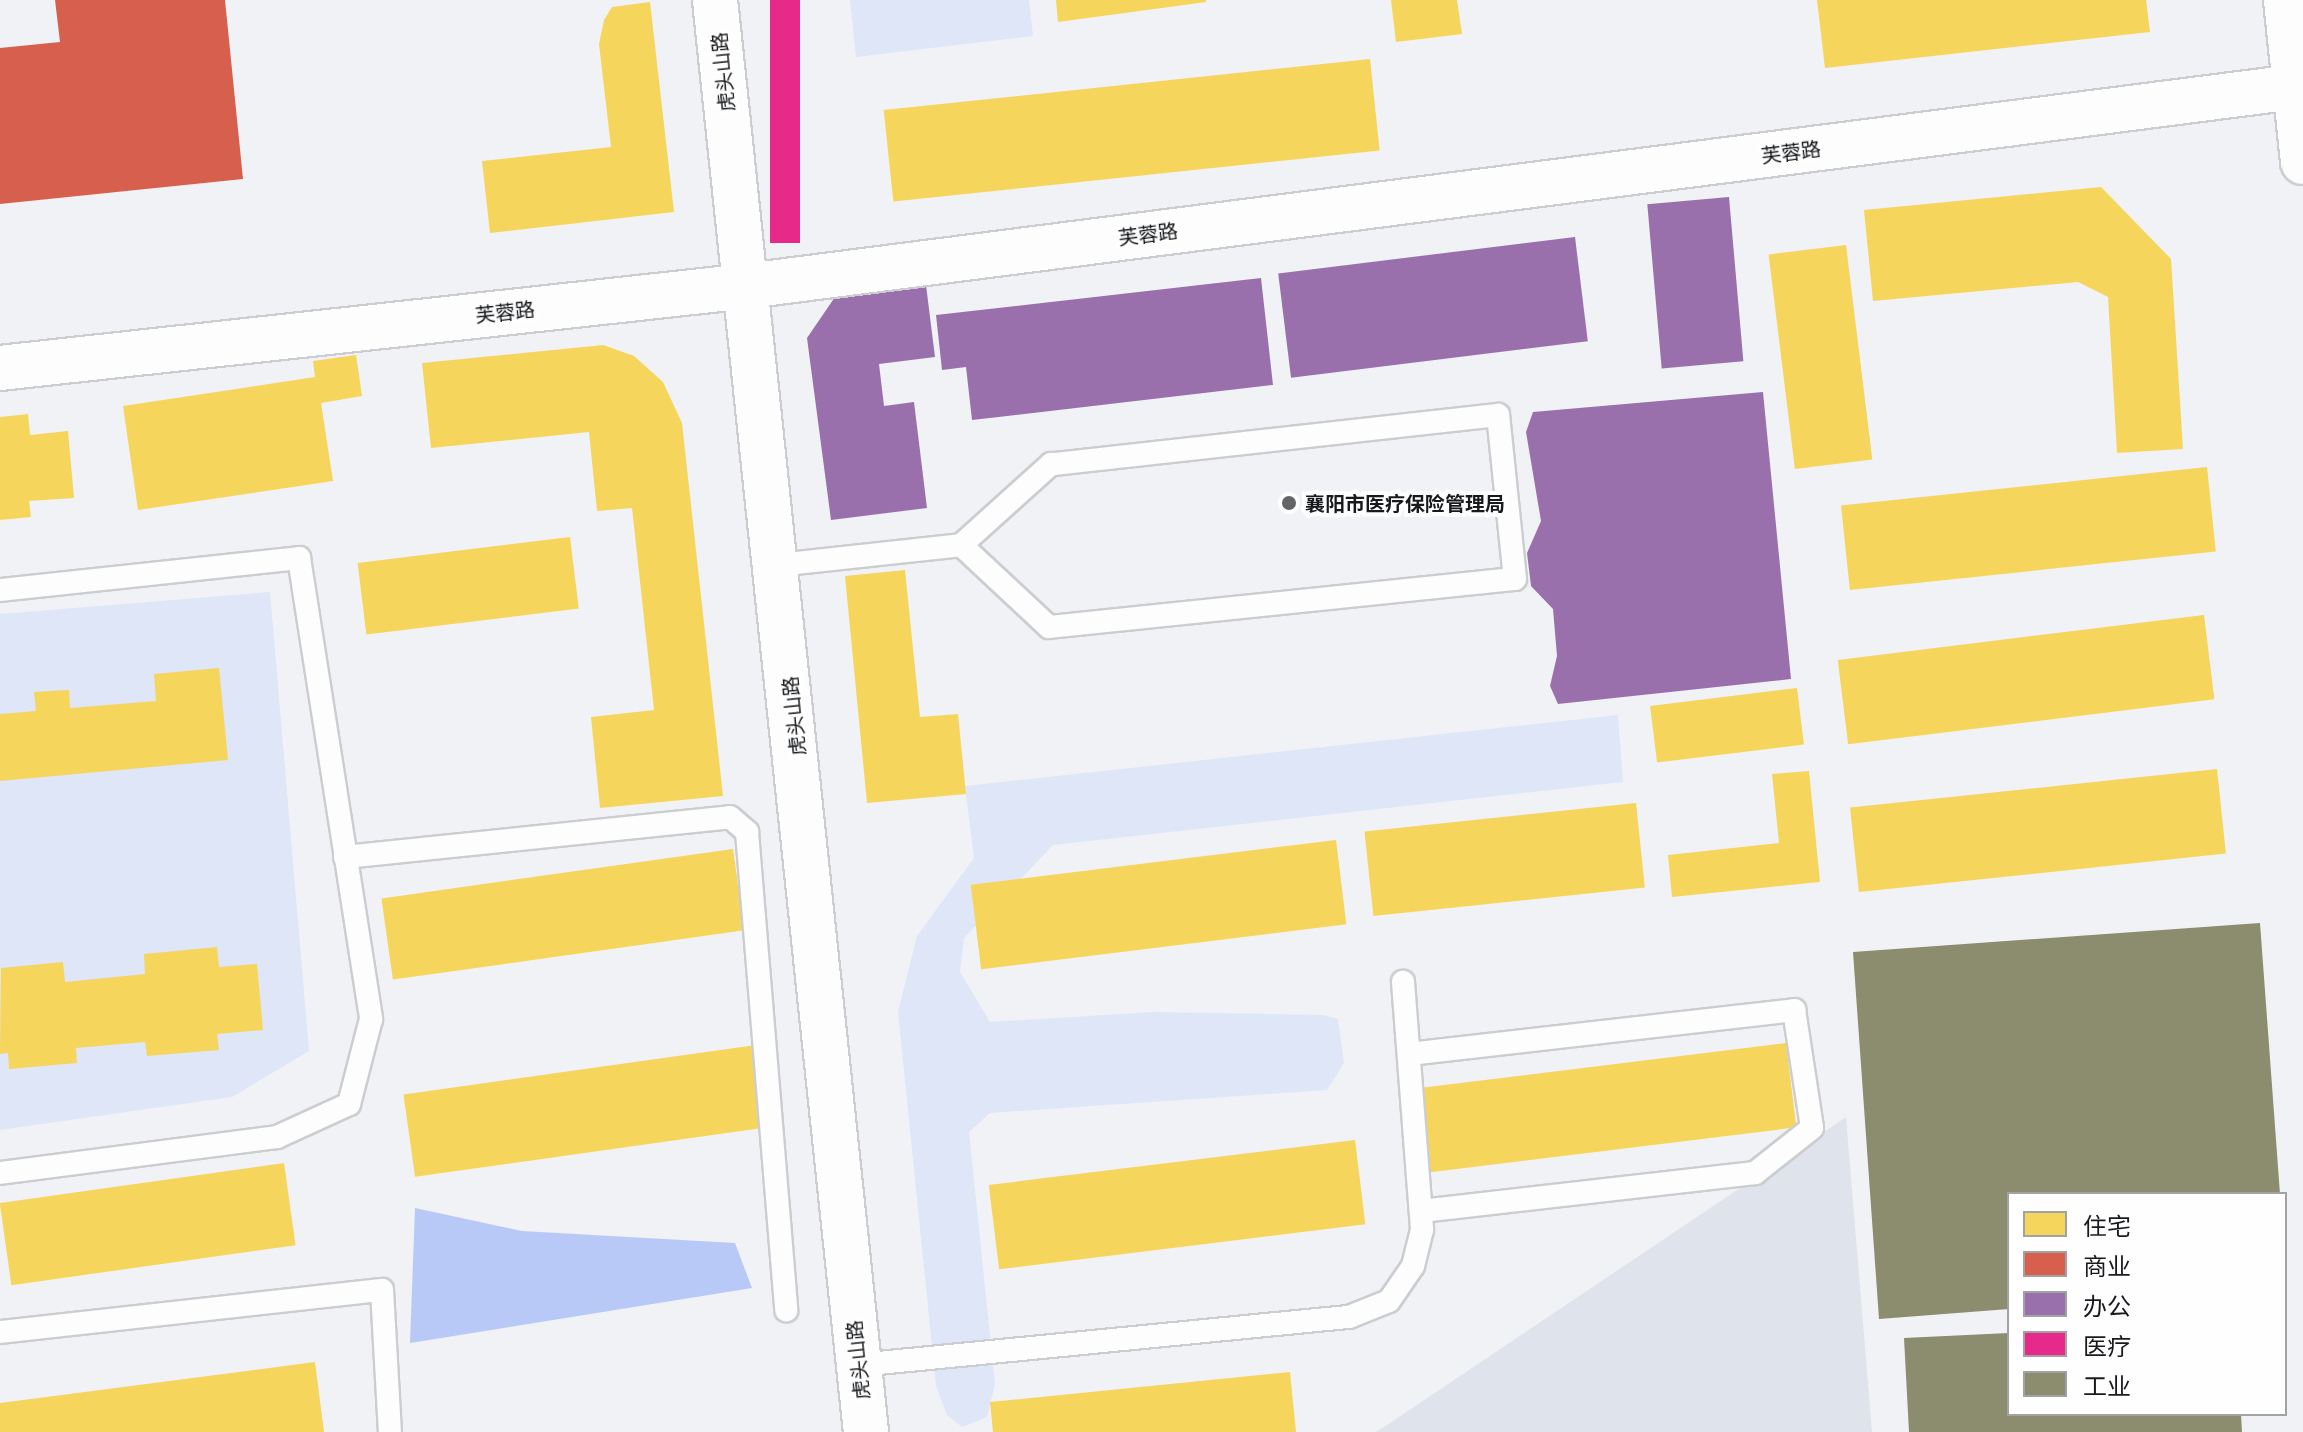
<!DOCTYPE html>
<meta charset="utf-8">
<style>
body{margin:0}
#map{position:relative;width:2303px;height:1432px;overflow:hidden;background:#f0f2f6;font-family:"Archivo Narrow","Noto Sans SC",sans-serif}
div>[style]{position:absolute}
.built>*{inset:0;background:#dfe3ec}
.green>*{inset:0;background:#dee6f8}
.forest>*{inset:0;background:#b8c9f8}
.homes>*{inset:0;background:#f6d55c;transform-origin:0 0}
.shops>*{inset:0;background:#d6604d}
.offices>*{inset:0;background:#9970ab;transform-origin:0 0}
.health>*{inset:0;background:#e7298a;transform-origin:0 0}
.industry>*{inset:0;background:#8c8c6e}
.roads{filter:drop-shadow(2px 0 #cbcdd0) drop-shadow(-2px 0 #cbcdd0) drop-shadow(0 2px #cbcdd0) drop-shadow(0 -2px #cbcdd0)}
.lane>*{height:22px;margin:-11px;padding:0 11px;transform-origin:11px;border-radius:11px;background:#fdfdfe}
.street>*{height:44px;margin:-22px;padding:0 22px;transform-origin:22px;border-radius:22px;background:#fdfdfe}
.secondary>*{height:44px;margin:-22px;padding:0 22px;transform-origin:22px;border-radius:22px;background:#fdfdfe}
.dots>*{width:22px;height:22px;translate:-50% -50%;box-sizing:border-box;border:4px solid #fefefe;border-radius:50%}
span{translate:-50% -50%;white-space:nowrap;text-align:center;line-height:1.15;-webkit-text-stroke:8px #fefefe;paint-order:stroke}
.street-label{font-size:20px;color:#17191c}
.poi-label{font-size:20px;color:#17191c;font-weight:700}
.left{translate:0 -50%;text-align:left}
.legend{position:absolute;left:2007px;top:1192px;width:280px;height:224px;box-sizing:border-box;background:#fefefe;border:2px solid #a2a2a4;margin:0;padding:10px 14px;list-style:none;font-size:24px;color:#17191c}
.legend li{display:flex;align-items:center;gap:16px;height:40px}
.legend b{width:40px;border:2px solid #a2a2a4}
</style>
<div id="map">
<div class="built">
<i style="clip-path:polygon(1846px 1117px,1872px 1432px,1375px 1432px,1381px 1429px)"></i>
</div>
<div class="green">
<i style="clip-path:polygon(850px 0,1029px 0,1033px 36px,856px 57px)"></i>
<i style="clip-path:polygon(270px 592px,309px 1051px,232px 1097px,0 1130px,0 614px)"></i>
<i style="clip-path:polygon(1618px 715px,1623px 782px,1053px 845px,964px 938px,960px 972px,990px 1022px,1154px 1012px,1323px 1015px,1338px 1019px,1344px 1063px,1327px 1090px,990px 1113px,969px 1132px,995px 1384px,987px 1417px,962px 1427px,947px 1415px,936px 1386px,898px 1012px,917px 936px,974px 858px,965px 786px)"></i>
</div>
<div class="forest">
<i style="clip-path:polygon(415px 1208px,522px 1231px,735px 1243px,752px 1288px,410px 1343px)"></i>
</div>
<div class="homes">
<i style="clip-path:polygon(1056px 0,1206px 0,1206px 2px,1058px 22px)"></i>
<i style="clip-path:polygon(1391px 0,1457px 0,1462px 34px,1396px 42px)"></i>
<i style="clip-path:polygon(1817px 0,2146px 0,2150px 32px,1825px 68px)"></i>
<i style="clip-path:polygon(650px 2px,674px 212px,490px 233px,482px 161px,611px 147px,599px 44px,604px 20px,612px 7px)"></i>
<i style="left:1370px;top:59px;width:92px;height:489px;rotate:84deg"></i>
<i style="clip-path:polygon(2101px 187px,2171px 259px,2183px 449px,2117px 453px,2108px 297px,2078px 282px,1873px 301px,1864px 210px)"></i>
<i style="left:1846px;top:245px;width:216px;height:78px;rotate:83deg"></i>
<i style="clip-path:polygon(603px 345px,634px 356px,663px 382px,682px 423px,723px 796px,600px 808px,591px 717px,654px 710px,632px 508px,597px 511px,589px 432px,431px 448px,422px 363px)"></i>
<i style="clip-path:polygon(356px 355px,362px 396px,321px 403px,333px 481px,138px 510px,123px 406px,315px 377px,313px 361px)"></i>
<i style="clip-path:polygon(28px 414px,30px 435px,68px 431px,74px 498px,29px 501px,31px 517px,0 520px,0 417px)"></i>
<i style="left:2207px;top:467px;width:85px;height:368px;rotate:84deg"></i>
<i style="left:570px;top:537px;width:72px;height:214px;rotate:83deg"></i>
<i style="clip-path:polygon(905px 570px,920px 717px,958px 714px,966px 794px,867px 803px,845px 576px)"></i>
<i style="left:2204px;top:615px;width:85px;height:369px;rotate:83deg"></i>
<i style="clip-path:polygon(219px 668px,228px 760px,0 781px,0 714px,36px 711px,34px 692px,69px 690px,70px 708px,156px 701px,154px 674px)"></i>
<i style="left:1797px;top:688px;width:57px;height:148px;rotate:83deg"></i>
<i style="left:2217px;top:769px;width:85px;height:369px;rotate:84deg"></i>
<i style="clip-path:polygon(1809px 771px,1820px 882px,1672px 897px,1668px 855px,1779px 843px,1772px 774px)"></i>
<i style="left:1636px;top:803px;width:85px;height:273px;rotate:84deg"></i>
<i style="left:1336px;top:840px;width:85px;height:368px;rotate:83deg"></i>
<i style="left:733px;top:849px;width:82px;height:355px;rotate:82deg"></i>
<i style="clip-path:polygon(217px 947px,219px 967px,257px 964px,263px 1030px,217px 1034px,219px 1050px,147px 1056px,145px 1042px,76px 1048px,77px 1063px,9px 1069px,8px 1053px,0 1054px,1px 968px,63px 962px,65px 982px,145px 974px,144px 954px)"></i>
<i style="left:1786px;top:1043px;width:85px;height:369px;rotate:83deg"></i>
<i style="left:756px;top:1045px;width:83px;height:356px;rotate:82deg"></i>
<i style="left:1355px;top:1140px;width:85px;height:369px;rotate:83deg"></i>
<i style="left:284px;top:1163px;width:83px;height:287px;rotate:82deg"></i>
<i style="clip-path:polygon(315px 1362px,324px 1432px,0 1432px,0 1403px)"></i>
<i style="clip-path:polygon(1290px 1372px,1296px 1432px,993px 1432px,990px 1402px)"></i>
</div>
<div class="shops">
<i style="clip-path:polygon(55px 0,225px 0,243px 179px,0 204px,0 48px,60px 42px)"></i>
</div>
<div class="offices">
<i style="left:1729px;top:197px;width:165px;height:82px;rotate:85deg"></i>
<i style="left:1575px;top:237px;width:105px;height:299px;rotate:83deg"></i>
<i style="clip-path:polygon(1261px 278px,1273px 385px,972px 420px,966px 367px,942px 370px,936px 315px)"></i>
<i style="clip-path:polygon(926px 285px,935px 357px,879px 364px,884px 406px,914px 402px,927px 508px,831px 520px,807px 338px,835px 297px)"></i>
<i style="clip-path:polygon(1763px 392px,1791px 679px,1558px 704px,1550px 686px,1557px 656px,1553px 609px,1531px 586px,1527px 553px,1541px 521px,1526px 432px,1533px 412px)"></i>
</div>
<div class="health">
<i style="left:770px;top:0;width:30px;height:243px"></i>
</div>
<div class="industry">
<i style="clip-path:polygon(2260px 923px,2280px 1194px,2009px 1194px,2009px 1309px,1879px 1319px,1853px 952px)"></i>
<i style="clip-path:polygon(2009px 1333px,2009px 1414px,2241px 1414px,2242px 1432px,1909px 1432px,1904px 1338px)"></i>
</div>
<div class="roads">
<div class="lane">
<i style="left:778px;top:565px;width:184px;rotate:-6.2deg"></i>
<i style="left:961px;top:545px;width:120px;rotate:43deg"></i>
<i style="left:1049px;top:627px;width:468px;rotate:-5.9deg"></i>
<i style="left:1515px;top:579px;width:165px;rotate:-95.9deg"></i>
<i style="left:1498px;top:415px;width:450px;rotate:173.7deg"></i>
<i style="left:1051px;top:464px;width:121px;rotate:138deg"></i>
<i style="left:0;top:590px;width:301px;rotate:-6.1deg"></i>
<i style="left:299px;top:558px;width:467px;rotate:81.1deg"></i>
<i style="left:371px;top:1019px;width:88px;rotate:104.5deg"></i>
<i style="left:349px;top:1104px;width:79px;rotate:155.4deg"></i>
<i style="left:277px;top:1137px;width:279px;rotate:172.6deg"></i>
<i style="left:345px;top:857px;width:387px;rotate:-5.9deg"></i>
<i style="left:730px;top:817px;width:23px;rotate:41deg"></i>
<i style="left:747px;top:832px;width:480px;rotate:85.3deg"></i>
<i style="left:1409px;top:1054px;width:388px;rotate:-6.5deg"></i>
<i style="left:1794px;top:1010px;width:119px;rotate:81.3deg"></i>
<i style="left:1812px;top:1128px;width:73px;rotate:141.7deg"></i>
<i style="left:1755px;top:1173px;width:336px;rotate:173.5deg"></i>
<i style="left:0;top:1332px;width:384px;rotate:-6.3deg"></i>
<i style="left:382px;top:1290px;width:142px;rotate:86.8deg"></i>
<i style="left:858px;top:1365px;width:493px;rotate:-5.6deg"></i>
<i style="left:1349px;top:1317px;width:43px;rotate:-21.8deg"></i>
<i style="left:1389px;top:1301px;width:42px;rotate:-55.6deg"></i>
<i style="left:1413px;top:1266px;width:38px;rotate:-76deg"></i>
<i style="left:1422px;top:1229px;width:248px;rotate:-94.4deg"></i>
</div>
<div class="street">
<i style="left:715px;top:0;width:1440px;rotate:83.98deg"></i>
<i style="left:0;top:368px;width:751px;rotate:-6.26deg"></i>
<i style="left:747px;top:286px;width:1561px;rotate:-7.33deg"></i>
</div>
<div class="secondary">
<i style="left:2286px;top:0;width:163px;rotate:84deg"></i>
</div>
</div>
<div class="dots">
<i style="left:1289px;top:503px;background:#636568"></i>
</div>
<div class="street-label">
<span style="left:723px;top:72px;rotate:-96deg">虎头山路</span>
<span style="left:1791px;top:152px;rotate:-7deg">芙蓉路</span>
<span style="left:1148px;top:234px;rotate:-7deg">芙蓉路</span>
<span style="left:505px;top:312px;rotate:-6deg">芙蓉路</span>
<span style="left:794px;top:716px;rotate:-96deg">虎头山路</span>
<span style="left:858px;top:1360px;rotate:-96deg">虎头山路</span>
</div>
<div class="poi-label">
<span class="left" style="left:1305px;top:503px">襄阳市医疗保险管理局</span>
</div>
<ul class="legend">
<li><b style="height:22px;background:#f6d55c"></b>住宅</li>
<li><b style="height:22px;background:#d6604d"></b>商业</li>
<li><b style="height:22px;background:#9970ab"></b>办公</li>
<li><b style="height:22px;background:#e7298a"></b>医疗</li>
<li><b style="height:22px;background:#8c8c6e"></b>工业</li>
</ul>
</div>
